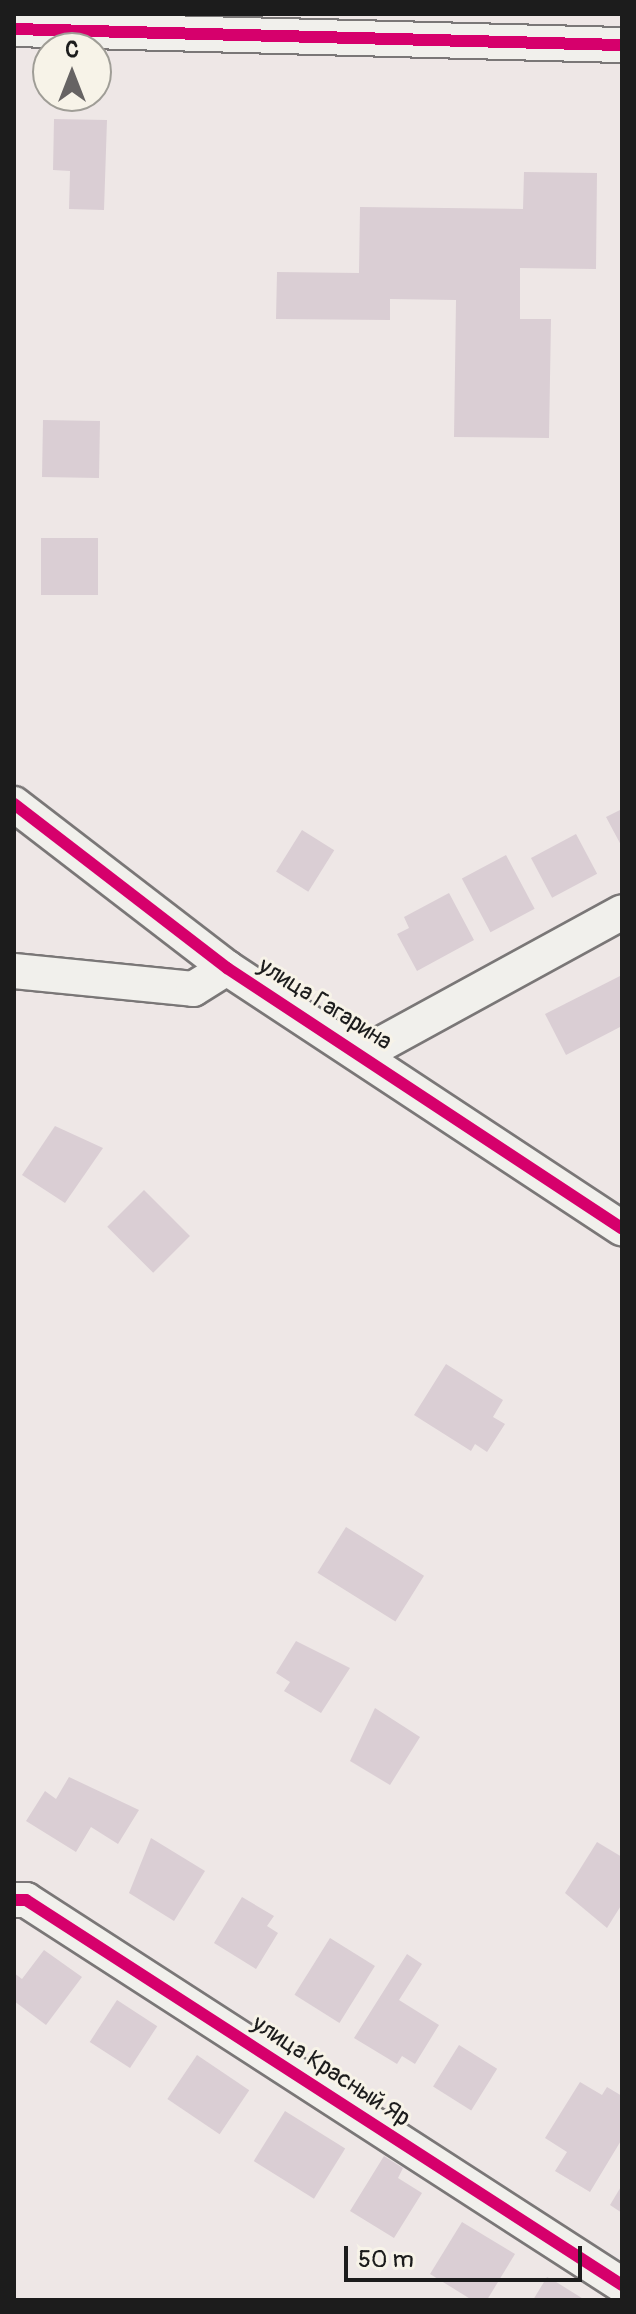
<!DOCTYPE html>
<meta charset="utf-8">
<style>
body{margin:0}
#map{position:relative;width:636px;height:2314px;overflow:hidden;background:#eee7e6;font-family:Pangolin,sans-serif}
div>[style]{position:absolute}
.building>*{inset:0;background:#daced4;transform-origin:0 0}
.roads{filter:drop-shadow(2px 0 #7a7777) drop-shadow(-2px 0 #7a7777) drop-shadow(0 2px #7a7777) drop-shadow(0 -2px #7a7777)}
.minor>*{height:34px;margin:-17px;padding:0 17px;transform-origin:17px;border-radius:17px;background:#f1f0ec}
.cycleway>*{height:12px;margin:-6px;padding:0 6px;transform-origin:6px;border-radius:6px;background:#d6006c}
span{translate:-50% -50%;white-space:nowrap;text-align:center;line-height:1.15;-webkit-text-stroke:6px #f7f3e8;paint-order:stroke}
.street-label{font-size:24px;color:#1c1c1c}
.frame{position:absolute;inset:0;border:16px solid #1c1c1c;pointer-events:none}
.north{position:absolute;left:32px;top:32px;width:80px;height:80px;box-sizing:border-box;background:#f7f3e8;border:2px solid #9f9d96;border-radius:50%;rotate:0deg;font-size:22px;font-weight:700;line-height:32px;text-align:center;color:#1c1c1c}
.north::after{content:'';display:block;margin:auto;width:28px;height:36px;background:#666363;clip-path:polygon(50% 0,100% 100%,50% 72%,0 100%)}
.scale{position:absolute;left:344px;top:2246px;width:238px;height:36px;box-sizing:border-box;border:4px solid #1c1c1c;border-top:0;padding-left:10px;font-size:24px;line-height:28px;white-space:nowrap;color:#1c1c1c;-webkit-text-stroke:6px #f7f3e8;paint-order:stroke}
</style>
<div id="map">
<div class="building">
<i style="clip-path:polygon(54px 119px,107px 120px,104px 210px,69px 209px,70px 171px,53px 170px)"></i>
<i style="clip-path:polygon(524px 172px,597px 173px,596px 269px,520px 268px,520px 319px,551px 319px,549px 438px,454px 437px,456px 300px,390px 299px,390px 320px,276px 319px,277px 272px,359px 273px,360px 207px,523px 209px)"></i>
<i style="left:43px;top:420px;width:57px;height:57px;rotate:1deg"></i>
<i style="left:41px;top:538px;width:57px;height:57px"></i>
<i style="clip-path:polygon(622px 809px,622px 847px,606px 817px)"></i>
<i style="left:302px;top:830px;width:38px;height:49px;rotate:32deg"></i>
<i style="left:576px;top:834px;width:45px;height:51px;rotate:62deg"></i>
<i style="left:506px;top:855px;width:61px;height:50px;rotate:62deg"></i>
<i style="clip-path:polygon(449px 893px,474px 940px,417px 971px,397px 934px,409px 928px,404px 917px)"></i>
<i style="clip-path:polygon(622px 975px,622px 1026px,566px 1055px,545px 1014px)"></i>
<i style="clip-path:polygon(55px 1126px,103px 1148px,65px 1203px,22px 1175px)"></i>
<i style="left:144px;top:1190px;width:65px;height:52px;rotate:45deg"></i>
<i style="clip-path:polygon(446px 1364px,503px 1400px,493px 1417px,505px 1424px,487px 1452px,475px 1444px,471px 1451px,414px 1415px)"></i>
<i style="left:346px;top:1527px;width:92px;height:54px;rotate:32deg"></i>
<i style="clip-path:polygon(296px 1641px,350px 1668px,321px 1713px,284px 1691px,290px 1682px,276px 1673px)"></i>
<i style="clip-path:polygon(375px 1708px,420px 1737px,390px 1785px,350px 1761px)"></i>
<i style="clip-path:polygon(69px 1777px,139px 1810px,118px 1844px,91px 1827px,76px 1852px,26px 1821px,45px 1791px,56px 1799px)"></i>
<i style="clip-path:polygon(151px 1838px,205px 1871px,174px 1921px,129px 1893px)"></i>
<i style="clip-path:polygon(597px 1842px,622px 1857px,622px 1904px,607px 1928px,565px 1893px)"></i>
<i style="clip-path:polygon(242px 1897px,274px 1916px,267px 1926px,278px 1933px,256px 1969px,214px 1943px)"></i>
<i style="left:330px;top:1938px;width:53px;height:67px;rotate:32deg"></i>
<i style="clip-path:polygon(44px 1950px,82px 1977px,46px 2025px,14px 2001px,14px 1973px,22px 1979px)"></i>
<i style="clip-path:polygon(407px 1954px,422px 1964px,399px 2000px,439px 2025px,415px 2064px,402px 2056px,397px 2064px,354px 2038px)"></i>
<i style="left:117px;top:2000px;width:48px;height:50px;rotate:33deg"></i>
<i style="left:459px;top:2045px;width:45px;height:49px;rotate:32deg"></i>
<i style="left:197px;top:2055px;width:63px;height:53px;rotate:34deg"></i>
<i style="clip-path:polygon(580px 2082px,602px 2095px,607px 2087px,622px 2096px,622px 2139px,590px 2192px,555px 2171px,567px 2152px,545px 2138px)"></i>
<i style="left:285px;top:2111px;width:71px;height:59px;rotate:32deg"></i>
<i style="clip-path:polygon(384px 2156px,403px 2168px,398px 2178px,422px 2193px,394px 2238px,350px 2211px)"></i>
<i style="clip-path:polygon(622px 2185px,622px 2213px,610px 2205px)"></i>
<i style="clip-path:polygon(462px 2222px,515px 2254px,487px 2300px,472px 2300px,430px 2274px)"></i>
<i style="clip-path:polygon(547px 2277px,553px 2280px,585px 2300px,533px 2300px)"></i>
</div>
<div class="roads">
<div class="minor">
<i style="left:14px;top:29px;width:608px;rotate:1.51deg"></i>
<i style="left:14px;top:804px;width:269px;rotate:37.6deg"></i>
<i style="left:227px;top:968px;width:473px;rotate:33.4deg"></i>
<i style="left:14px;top:971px;width:180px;rotate:5.7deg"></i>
<i style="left:193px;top:989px;width:40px;rotate:-32deg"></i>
<i style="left:363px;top:1054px;width:295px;rotate:-28.7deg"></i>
<i style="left:14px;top:1900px;width:12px"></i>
<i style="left:26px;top:1900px;width:710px;rotate:32.86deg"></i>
</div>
</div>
<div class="cycleway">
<i style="left:14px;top:29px;width:608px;rotate:1.51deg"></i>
<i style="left:14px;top:804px;width:269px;rotate:37.6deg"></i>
<i style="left:227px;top:968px;width:473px;rotate:33.4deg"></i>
<i style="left:14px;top:1900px;width:12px"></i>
<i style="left:26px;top:1900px;width:710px;rotate:32.86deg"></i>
</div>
<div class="street-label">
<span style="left:325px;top:1004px;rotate:32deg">улица Гагарина</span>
<span style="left:331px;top:2071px;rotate:33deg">улица Красный Яр</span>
</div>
<div class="frame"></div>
<div class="north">С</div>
<div class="scale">50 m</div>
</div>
